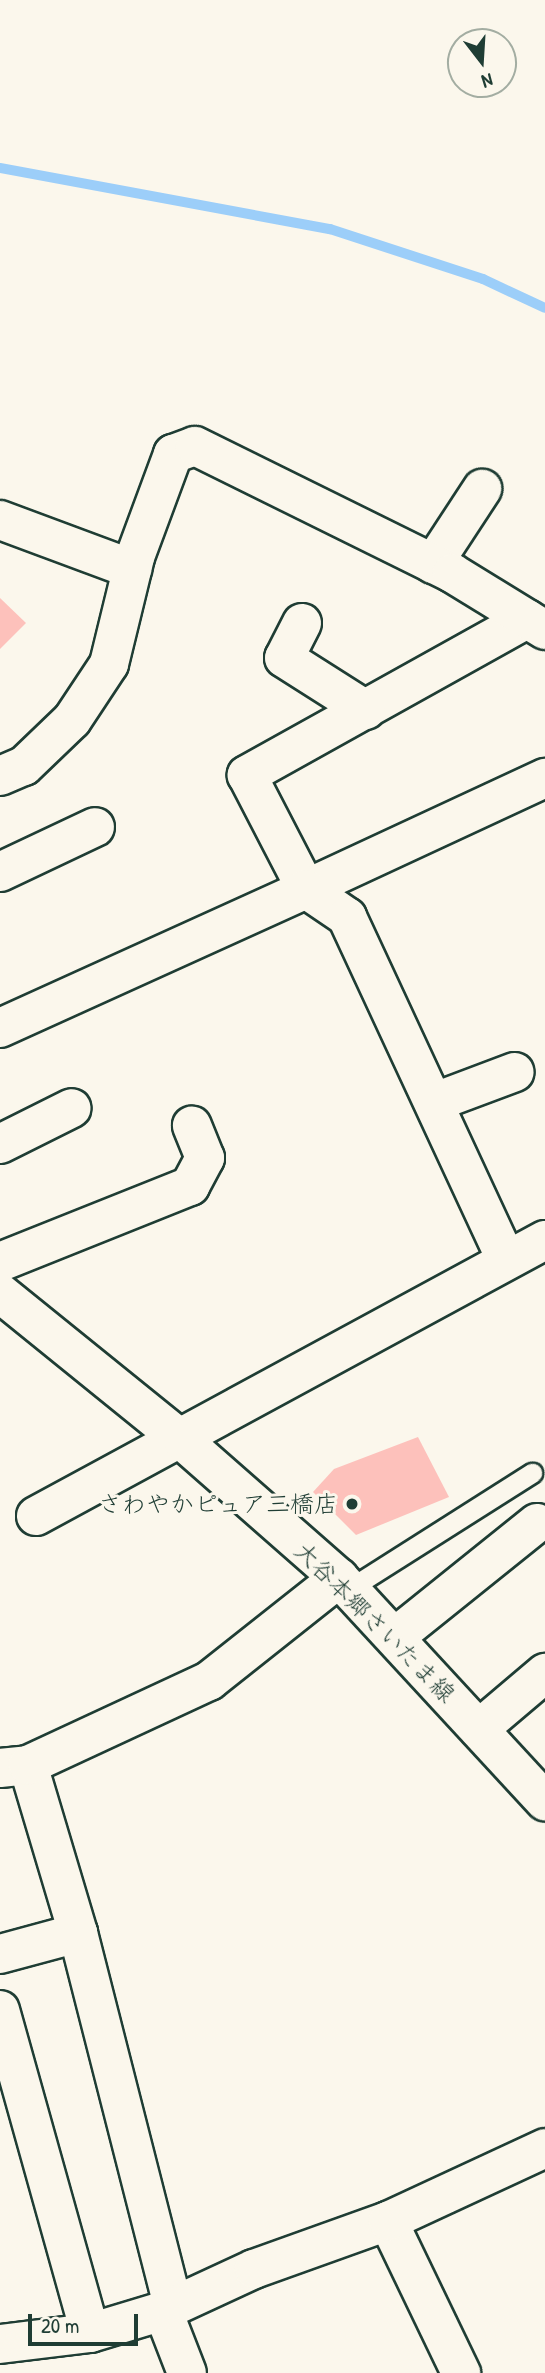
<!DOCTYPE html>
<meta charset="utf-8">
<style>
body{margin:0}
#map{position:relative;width:545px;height:2373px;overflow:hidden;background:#fbf7ec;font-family:"Patrick Hand","Klee One",sans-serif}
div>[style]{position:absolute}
.stream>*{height:10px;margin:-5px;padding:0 5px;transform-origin:5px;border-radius:5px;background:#9ccef9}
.building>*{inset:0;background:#fdc1bb}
.roads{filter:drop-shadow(2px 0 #1f3d34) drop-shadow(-2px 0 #1f3d34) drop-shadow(0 2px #1f3d34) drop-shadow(0 -2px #1f3d34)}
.service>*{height:19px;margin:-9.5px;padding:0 9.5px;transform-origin:9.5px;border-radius:9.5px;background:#fbf7ec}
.minor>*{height:38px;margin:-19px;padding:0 19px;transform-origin:19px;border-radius:19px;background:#fbf7ec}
.secondary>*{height:38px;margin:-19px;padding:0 19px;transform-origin:19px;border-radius:19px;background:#fbf7ec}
.dots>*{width:19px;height:19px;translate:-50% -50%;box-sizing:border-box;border:4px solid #fbf7ec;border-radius:50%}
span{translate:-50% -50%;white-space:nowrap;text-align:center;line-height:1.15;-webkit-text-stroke:6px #fbf7ec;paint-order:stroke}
.poi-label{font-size:24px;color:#1f3d34}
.right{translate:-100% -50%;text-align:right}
.street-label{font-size:24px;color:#1f3d34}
.north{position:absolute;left:447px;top:28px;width:70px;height:70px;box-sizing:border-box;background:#fbf7ec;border:2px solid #a3ada2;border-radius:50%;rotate:163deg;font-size:19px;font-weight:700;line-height:28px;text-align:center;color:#1f3d34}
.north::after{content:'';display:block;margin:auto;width:24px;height:32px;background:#1f3d34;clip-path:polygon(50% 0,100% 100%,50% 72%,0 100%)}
.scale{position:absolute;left:28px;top:2314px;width:110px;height:32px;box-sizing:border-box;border:4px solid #1f3d34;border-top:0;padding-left:9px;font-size:21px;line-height:24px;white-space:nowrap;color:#1f3d34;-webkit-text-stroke:5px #fbf7ec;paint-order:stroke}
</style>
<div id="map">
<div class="stream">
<i style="left:0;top:168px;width:336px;rotate:10.5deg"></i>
<i style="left:330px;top:229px;width:161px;rotate:18.1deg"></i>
<i style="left:483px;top:279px;width:68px;rotate:25.1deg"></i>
</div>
<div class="building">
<i style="clip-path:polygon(0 598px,26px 623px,0 649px)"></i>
<i style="clip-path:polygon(418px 1437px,449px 1497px,356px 1535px,313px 1492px,334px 1469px)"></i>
</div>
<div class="roads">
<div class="service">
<i style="left:349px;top:1589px;width:217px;rotate:-32.4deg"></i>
</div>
<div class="minor">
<i style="left:0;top:520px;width:141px;rotate:20.4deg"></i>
<i style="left:433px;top:564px;width:90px;rotate:-56.8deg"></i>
<i style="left:527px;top:619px;width:321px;rotate:150.9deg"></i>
<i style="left:247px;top:775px;width:128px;rotate:62.6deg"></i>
<i style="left:306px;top:889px;width:264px;rotate:-24.9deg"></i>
<i style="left:302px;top:623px;width:39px;rotate:117deg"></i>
<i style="left:284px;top:658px;width:97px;rotate:32.4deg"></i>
<i style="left:0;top:776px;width:26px;rotate:-23deg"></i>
<i style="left:24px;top:766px;width:66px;rotate:-43.8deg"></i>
<i style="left:72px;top:720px;width:67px;rotate:-56.5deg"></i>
<i style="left:109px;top:664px;width:110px;rotate:-76.3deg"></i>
<i style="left:135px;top:557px;width:110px;rotate:-69.7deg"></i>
<i style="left:173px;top:454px;width:23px;rotate:-20deg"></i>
<i style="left:195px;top:446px;width:287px;rotate:26.3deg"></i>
<i style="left:452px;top:573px;width:109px;rotate:31.5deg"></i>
<i style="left:0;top:872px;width:105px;rotate:-25.3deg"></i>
<i style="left:0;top:1028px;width:336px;rotate:-24.4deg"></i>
<i style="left:306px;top:889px;width:50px;rotate:34.3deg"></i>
<i style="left:347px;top:917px;width:378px;rotate:65.1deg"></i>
<i style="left:435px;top:1102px;width:85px;rotate:-20.6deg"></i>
<i style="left:0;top:1144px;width:80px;rotate:-26.6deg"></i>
<i style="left:0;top:1262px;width:205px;rotate:-21.8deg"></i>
<i style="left:190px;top:1186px;width:32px;rotate:-62deg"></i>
<i style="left:205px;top:1158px;width:35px;rotate:-112deg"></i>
<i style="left:36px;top:1516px;width:579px;rotate:-28.47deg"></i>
<i style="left:395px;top:1637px;width:182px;rotate:-38.8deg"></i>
<i style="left:479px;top:1729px;width:87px;rotate:-40.3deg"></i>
<i style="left:28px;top:1765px;width:175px;rotate:73.4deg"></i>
<i style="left:78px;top:1933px;width:385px;rotate:75.7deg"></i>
<i style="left:0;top:1768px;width:28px;rotate:-6deg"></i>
<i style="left:28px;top:1765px;width:200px;rotate:-24.9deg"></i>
<i style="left:209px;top:1681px;width:166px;rotate:-38.4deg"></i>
<i style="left:0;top:1954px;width:81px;rotate:-15.1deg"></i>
<i style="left:0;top:2010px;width:335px;rotate:74.4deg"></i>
<i style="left:388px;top:2221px;width:169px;rotate:64.3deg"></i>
<i style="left:163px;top:2311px;width:66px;rotate:68.8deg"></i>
<i style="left:0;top:2344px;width:91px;rotate:-7deg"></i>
<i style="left:90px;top:2333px;width:76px;rotate:-16.8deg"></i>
<i style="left:163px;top:2311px;width:100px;rotate:-24.8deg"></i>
<i style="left:254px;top:2269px;width:142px;rotate:-19.7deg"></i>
<i style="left:388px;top:2221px;width:173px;rotate:-24.9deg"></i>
</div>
<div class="secondary">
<i style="left:0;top:1293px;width:235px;rotate:39deg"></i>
<i style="left:183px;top:1441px;width:208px;rotate:41.3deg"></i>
<i style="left:339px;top:1578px;width:304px;rotate:47.3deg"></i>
</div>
</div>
<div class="dots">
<i style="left:352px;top:1504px;background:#1f3d34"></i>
</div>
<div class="poi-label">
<span class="right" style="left:338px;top:1504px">さわやかピュア三橋店</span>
</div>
<div class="street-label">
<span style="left:375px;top:1622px;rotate:45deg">大谷本郷さいたま線</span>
</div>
<div class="north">N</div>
<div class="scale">20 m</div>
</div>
